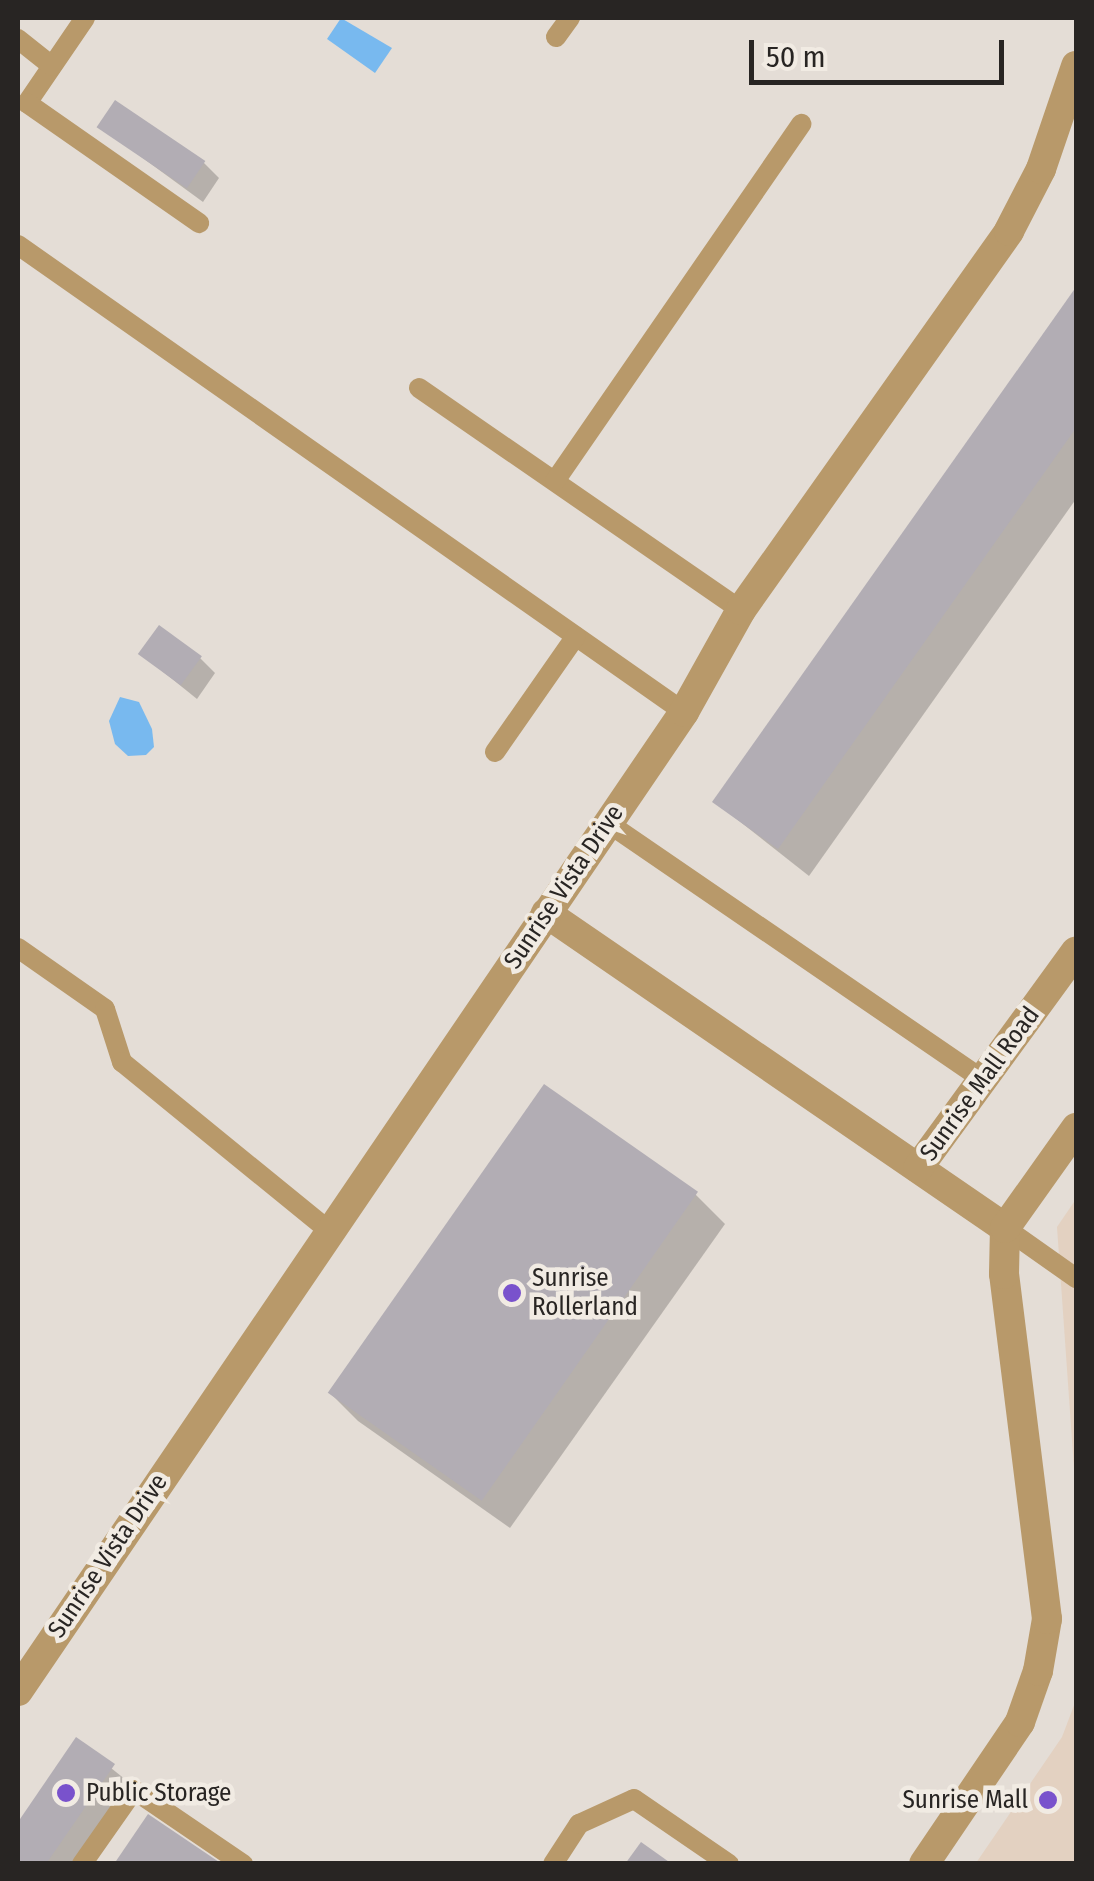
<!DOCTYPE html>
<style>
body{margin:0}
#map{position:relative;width:1094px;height:1881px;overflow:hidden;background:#e4ddd6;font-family:"Fira Sans Condensed",sans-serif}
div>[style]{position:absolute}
.commercial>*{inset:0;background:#e3d1c1}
.water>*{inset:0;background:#78b9ef}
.shadow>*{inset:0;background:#0003}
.building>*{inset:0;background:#b2adb4;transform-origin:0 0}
.lane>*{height:20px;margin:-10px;padding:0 10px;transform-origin:10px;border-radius:10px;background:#b8996a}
.street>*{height:30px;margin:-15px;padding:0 15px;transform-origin:15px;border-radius:15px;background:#b8996a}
.dots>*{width:28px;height:28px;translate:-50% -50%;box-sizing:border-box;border:5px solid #f1ebe3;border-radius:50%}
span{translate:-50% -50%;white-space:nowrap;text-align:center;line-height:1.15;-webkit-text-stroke:9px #f1ebe3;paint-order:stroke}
.street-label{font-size:25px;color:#282523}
.poi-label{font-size:25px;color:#282523}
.left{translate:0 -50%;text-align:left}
.right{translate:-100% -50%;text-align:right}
.frame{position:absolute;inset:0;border:20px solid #282523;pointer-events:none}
.scale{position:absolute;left:749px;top:40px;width:255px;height:45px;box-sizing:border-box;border:5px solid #282523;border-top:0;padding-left:12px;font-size:30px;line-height:35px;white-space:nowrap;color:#282523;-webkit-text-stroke:8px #f1ebe3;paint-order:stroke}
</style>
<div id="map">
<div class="commercial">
<i style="clip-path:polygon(1076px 1199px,1076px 1497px,1057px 1227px)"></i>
<i style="clip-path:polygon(1076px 1700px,1076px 1863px,976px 1863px,1062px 1737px)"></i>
</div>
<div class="water">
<i style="clip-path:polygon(341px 18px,392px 48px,375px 73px,327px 39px)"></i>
<i style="clip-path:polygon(120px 697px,139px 702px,152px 729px,154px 747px,146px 755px,128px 756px,115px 744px,109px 721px)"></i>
</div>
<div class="shadow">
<i style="clip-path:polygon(99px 126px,204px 163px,219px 178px,203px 202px)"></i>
<i style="clip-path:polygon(1076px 292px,1076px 499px,809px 876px,715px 802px)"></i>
<i style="clip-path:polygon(141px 654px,200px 658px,215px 673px,197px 699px)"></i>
<i style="clip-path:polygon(544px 1088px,696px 1195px,725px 1224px,510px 1528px,358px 1421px,329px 1392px)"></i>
<i style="clip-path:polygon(76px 1740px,136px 1788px,84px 1864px,18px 1864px,18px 1826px)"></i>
</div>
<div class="building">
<i style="left:115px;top:100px;width:109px;height:33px;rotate:34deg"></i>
<i style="clip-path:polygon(1076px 287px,1076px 428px,778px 849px,712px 802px)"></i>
<i style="left:159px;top:625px;width:53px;height:36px;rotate:36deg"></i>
<i style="left:544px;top:1084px;width:188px;height:377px;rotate:35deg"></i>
<i style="clip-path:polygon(76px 1737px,115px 1764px,46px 1864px,18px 1864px,18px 1822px)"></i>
<i style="clip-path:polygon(148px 1814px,222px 1864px,114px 1864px)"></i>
<i style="clip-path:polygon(641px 1842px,672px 1864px,625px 1864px)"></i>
</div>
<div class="lane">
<i style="left:85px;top:18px;width:103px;rotate:124.3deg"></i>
<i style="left:27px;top:103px;width:210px;rotate:34.9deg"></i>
<i style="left:556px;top:37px;width:24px;rotate:-54deg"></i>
<i style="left:18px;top:39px;width:43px;rotate:38.5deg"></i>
<i style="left:18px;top:245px;width:813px;rotate:35.04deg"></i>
<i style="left:419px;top:388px;width:391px;rotate:34.6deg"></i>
<i style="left:555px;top:481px;width:434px;rotate:-55.4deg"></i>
<i style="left:495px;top:752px;width:141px;rotate:-55.1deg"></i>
<i style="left:608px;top:823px;width:458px;rotate:34.4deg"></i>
<i style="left:18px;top:948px;width:106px;rotate:35deg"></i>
<i style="left:105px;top:1009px;width:56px;rotate:72.2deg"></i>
<i style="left:122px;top:1062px;width:264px;rotate:39.2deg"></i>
<i style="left:1005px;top:1228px;width:87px;rotate:35.2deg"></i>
<i style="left:82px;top:1864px;width:90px;rotate:-54.9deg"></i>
<i style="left:134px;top:1790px;width:132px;rotate:34.2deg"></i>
<i style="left:553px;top:1864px;width:48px;rotate:-57deg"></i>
<i style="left:579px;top:1824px;width:60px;rotate:-24.4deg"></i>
<i style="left:634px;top:1799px;width:115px;rotate:34.4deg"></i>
</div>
<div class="street">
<i style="left:546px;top:913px;width:557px;rotate:34.46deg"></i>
<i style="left:918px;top:1168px;width:268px;rotate:-53.9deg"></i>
<i style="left:18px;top:1691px;width:1184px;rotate:-55.77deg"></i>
<i style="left:684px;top:712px;width:117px;rotate:-60.8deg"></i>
<i style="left:741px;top:610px;width:464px;rotate:-54.7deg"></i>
<i style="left:1009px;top:231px;width:70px;rotate:-62.7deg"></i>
<i style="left:1041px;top:169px;width:109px;rotate:-71.2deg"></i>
<i style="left:924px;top:1864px;width:171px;rotate:-55.9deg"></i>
<i style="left:1020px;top:1722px;width:54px;rotate:-70.6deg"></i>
<i style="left:1038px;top:1671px;width:53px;rotate:-80.2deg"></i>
<i style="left:1047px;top:1619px;width:348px;rotate:-97.1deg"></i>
<i style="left:1004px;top:1274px;width:46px;rotate:-88.8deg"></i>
<i style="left:1005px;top:1228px;width:123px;rotate:-54.6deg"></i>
</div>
<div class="dots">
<i style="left:512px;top:1293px;background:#7952cc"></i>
<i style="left:66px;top:1793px;background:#7952cc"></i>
<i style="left:1048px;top:1800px;background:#7952cc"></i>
</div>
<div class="street-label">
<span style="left:564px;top:887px;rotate:-56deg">Sunrise Vista Drive</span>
<span style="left:980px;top:1084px;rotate:-54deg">Sunrise Mall Road</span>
<span style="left:108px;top:1556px;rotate:-56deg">Sunrise Vista Drive</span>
</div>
<div class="poi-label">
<span class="left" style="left:532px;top:1293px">Sunrise<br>Rollerland</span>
<span class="left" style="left:86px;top:1793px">Public Storage</span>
<span class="right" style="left:1028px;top:1800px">Sunrise Mall</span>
</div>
<div class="frame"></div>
<div class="scale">50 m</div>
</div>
